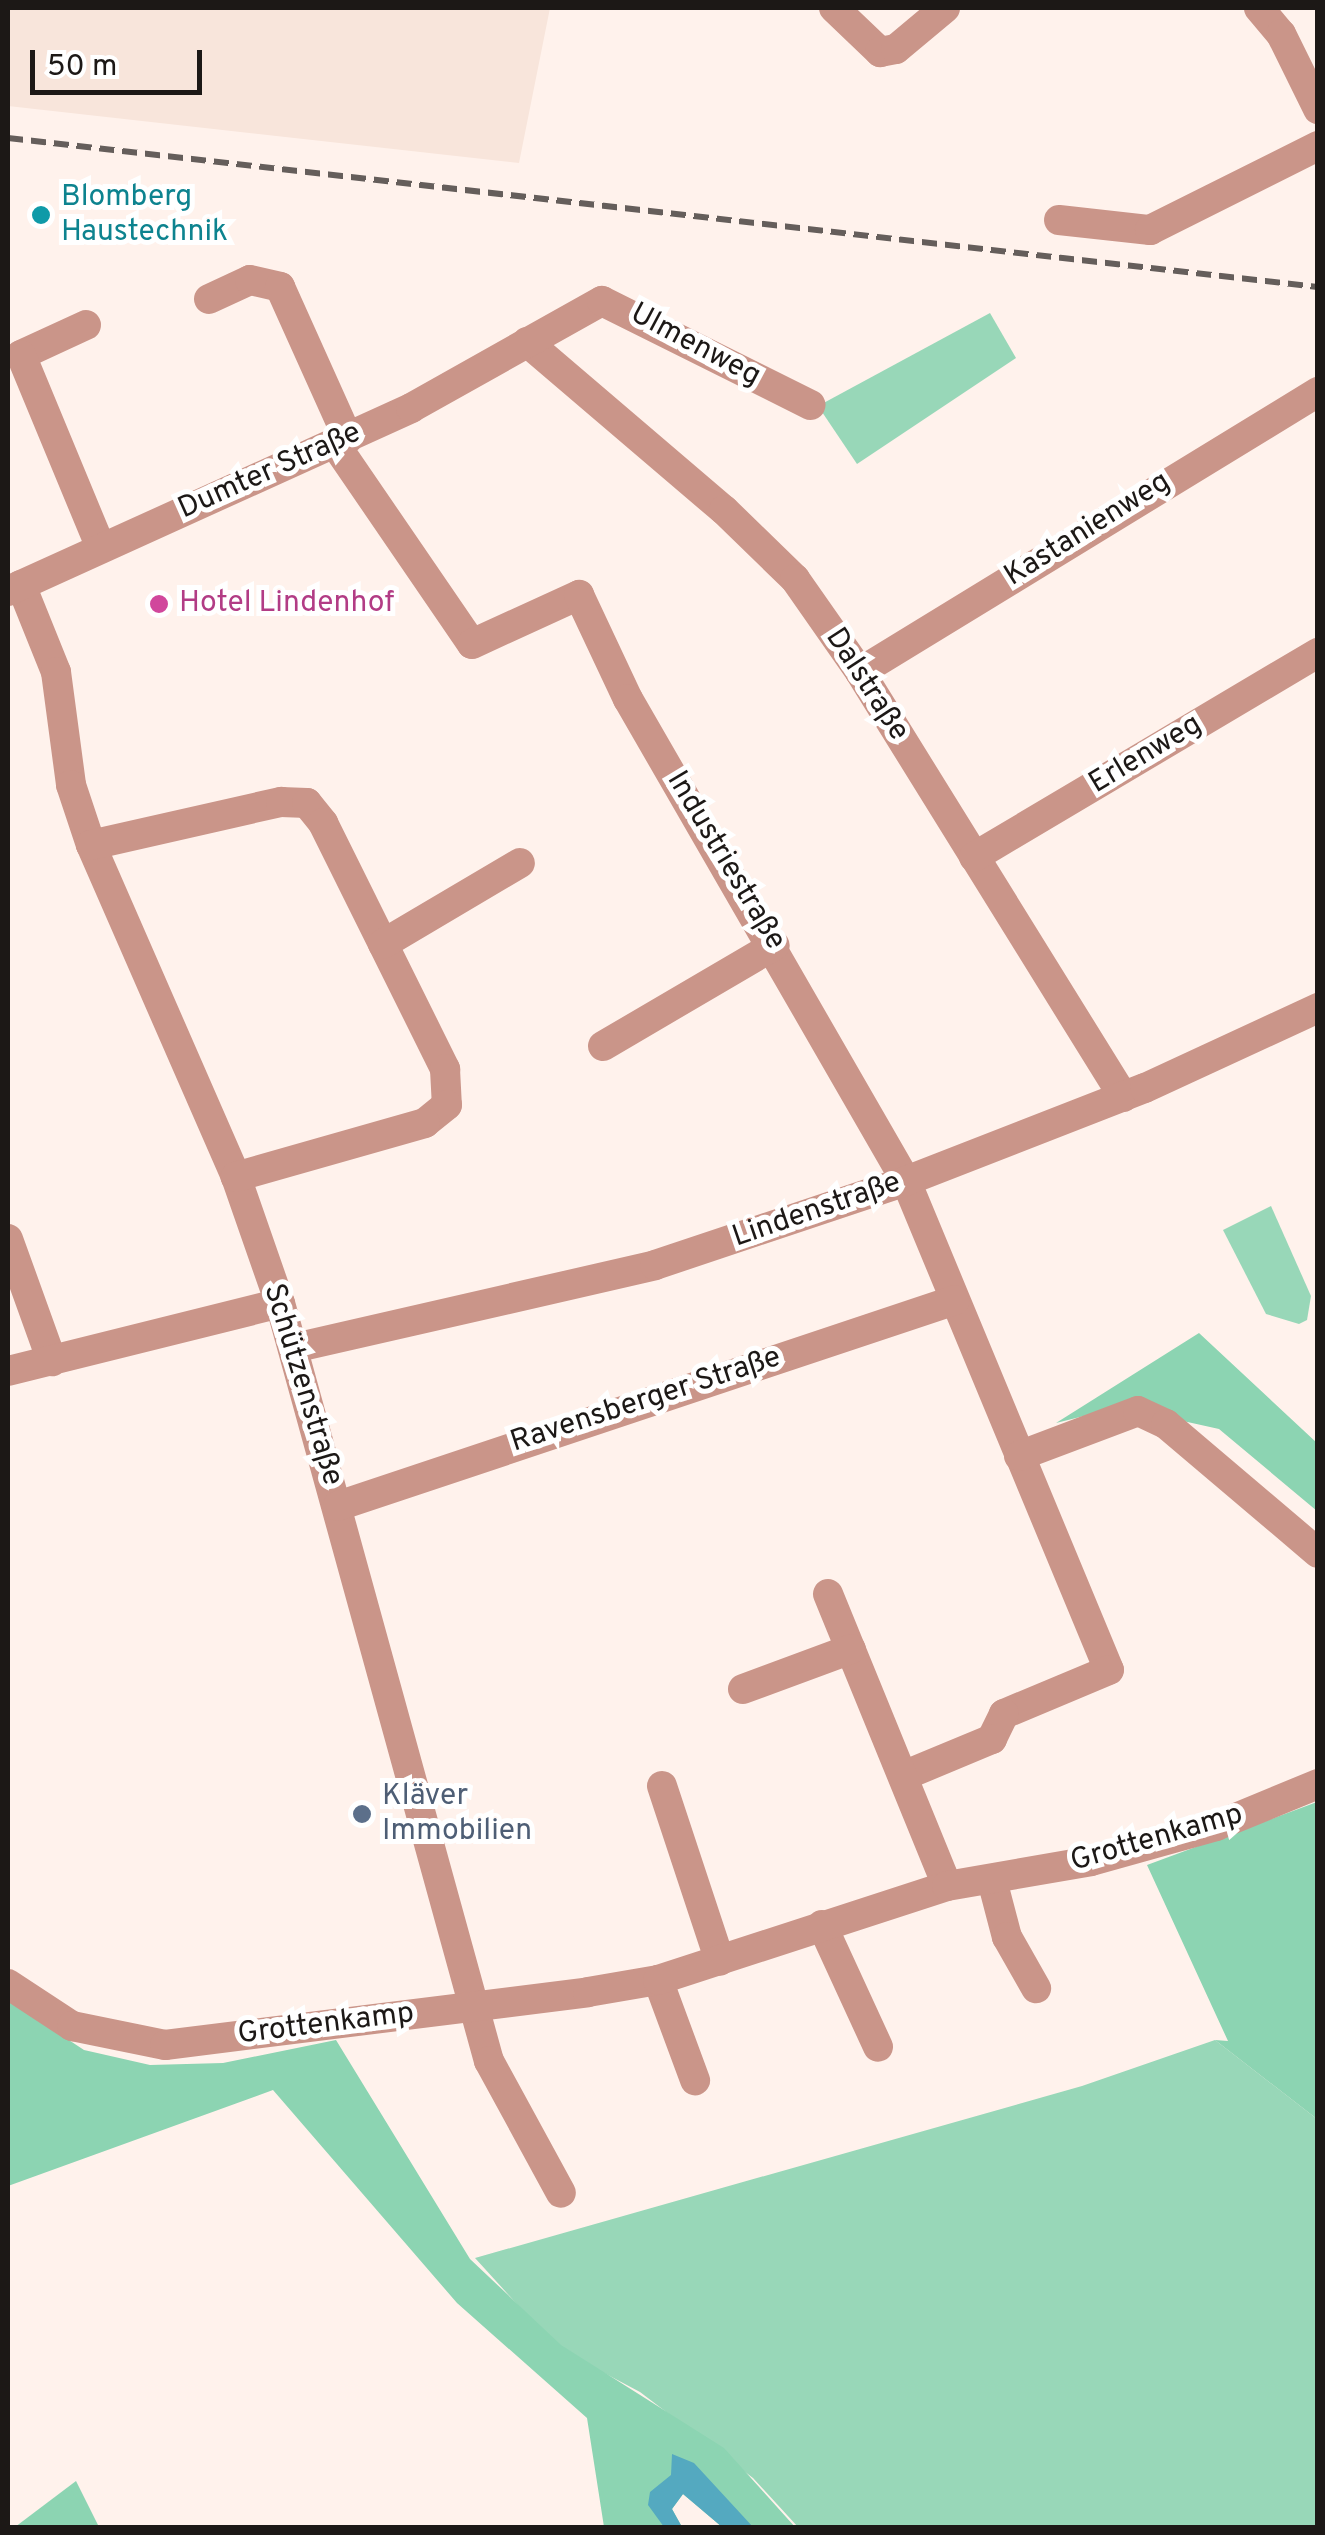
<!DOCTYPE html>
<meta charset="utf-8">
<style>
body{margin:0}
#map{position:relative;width:1325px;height:2535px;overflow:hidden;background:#fff2ec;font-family:Overpass,sans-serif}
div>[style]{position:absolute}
.built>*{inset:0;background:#f8e5db}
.green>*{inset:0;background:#98d7b8}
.forest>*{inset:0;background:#8cd4b2}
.water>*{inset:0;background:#54a9c0}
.minor>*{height:30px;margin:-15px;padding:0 15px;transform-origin:15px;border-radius:15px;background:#ca9589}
.rail>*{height:6px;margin-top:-3px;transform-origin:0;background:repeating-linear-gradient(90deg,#655e5b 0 15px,transparent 0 23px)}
.dots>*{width:28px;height:28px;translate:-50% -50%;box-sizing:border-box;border:5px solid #fff;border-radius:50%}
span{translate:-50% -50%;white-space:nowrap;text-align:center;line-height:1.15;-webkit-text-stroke:10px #fff;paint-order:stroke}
.culture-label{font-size:30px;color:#0d838f}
.left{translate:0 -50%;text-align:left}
.street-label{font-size:30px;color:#1c1816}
.hotel-label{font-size:30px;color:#b23c85}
.service-label{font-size:30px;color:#4e5e75}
.frame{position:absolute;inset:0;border:10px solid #1c1816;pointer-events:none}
.scale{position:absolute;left:30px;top:50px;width:172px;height:45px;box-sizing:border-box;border:5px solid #1c1816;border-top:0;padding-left:12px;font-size:30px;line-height:35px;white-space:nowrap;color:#1c1816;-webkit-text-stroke:8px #fff;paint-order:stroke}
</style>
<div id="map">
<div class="built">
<i style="clip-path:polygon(8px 8px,550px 8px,519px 163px,8px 106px)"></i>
</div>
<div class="green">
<i style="clip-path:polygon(990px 313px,1016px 358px,857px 464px,818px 406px)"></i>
<i style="clip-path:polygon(1271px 1206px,1311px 1296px,1307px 1320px,1299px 1324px,1266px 1314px,1223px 1230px)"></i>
<i style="clip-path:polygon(1215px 2040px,1317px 2119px,1317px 2527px,798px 2527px,753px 2478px,640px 2392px,557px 2348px,475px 2258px,1082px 2086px)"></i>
</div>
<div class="forest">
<i style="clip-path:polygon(1199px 1333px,1317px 1443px,1317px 1511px,1219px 1429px,1138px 1411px,1108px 1410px,1056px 1423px)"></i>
<i style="clip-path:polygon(1317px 1802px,1317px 2119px,1215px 2040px,1228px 2041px,1147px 1865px)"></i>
<i style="clip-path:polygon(8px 2000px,84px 2050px,150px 2065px,223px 2063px,336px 2040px,470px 2259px,561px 2345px,724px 2448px,795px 2527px,722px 2527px,683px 2494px,672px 2509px,682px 2527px,604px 2527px,587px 2418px,457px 2303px,273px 2090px,8px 2186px)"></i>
<i style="clip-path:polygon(76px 2481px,99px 2527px,15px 2527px)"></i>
</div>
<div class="water">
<i style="clip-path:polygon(672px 2454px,694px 2463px,753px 2527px,722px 2527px,683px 2494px,672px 2509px,682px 2527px,664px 2527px,648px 2505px,650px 2492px,671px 2475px)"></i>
</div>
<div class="minor">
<i style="left:834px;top:8px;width:64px;rotate:43.7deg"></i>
<i style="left:880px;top:52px;width:16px;rotate:-11deg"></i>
<i style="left:896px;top:49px;width:64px;rotate:-39.9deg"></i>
<i style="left:1259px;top:8px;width:34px;rotate:50deg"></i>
<i style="left:1281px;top:34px;width:84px;rotate:63.7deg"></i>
<i style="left:1059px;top:220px;width:92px;rotate:6.3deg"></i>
<i style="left:1150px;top:230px;width:188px;rotate:-26.6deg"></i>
<i style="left:209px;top:299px;width:45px;rotate:-24.9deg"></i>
<i style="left:250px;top:280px;width:31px;rotate:13deg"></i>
<i style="left:280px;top:287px;width:166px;rotate:65.8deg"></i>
<i style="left:86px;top:325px;width:72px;rotate:155.2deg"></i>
<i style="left:21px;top:355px;width:209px;rotate:67.5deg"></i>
<i style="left:527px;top:342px;width:259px;rotate:40.5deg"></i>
<i style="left:724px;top:510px;width:99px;rotate:44.2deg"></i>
<i style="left:795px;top:579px;width:113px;rotate:55deg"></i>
<i style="left:860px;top:672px;width:500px;rotate:58.2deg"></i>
<i style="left:335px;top:444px;width:242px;rotate:55.6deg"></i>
<i style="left:472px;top:644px;width:118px;rotate:-24.6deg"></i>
<i style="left:579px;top:595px;width:115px;rotate:64.8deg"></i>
<i style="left:628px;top:699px;width:556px;rotate:60.03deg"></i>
<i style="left:906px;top:1181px;width:529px;rotate:67.46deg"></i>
<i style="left:1109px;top:1670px;width:114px;rotate:157.3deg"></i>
<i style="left:1004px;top:1714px;width:28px;rotate:116deg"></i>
<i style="left:992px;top:1739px;width:96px;rotate:157.4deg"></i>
<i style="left:21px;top:585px;width:94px;rotate:68.1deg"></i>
<i style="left:56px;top:672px;width:114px;rotate:82.4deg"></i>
<i style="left:71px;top:785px;width:63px;rotate:71.6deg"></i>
<i style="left:91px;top:845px;width:362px;rotate:66.4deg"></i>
<i style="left:236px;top:1177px;width:133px;rotate:70.8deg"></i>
<i style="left:280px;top:1303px;width:786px;rotate:74.59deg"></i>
<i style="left:489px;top:2061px;width:150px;rotate:61.4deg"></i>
<i style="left:8px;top:591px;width:443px;rotate:-24.4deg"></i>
<i style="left:411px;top:408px;width:219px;rotate:-29.3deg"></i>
<i style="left:602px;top:301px;width:233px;rotate:26.5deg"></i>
<i style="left:860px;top:672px;width:537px;rotate:-31.44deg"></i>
<i style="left:91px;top:845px;width:195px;rotate:-12.8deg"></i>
<i style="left:281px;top:802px;width:26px;rotate:2deg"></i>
<i style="left:307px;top:803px;width:26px;rotate:51deg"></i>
<i style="left:323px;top:823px;width:275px;rotate:63.6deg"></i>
<i style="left:445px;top:1069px;width:36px;rotate:87deg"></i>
<i style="left:447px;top:1105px;width:28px;rotate:141deg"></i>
<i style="left:425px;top:1123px;width:197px;rotate:164.1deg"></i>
<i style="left:974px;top:857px;width:400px;rotate:-30.7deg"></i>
<i style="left:383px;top:944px;width:159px;rotate:-30.6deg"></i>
<i style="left:603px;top:1046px;width:199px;rotate:-30.4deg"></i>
<i style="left:8px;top:1239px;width:130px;rotate:70.2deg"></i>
<i style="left:294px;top:1348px;width:370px;rotate:-12.9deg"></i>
<i style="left:655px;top:1265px;width:265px;rotate:-18.5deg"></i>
<i style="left:906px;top:1181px;width:256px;rotate:-21.3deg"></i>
<i style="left:1145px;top:1088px;width:191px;rotate:-24.8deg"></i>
<i style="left:8px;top:1371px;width:280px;rotate:-14deg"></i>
<i style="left:1019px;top:1456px;width:127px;rotate:-20.7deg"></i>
<i style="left:1138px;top:1411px;width:31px;rotate:25deg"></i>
<i style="left:1166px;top:1424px;width:199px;rotate:40.3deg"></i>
<i style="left:338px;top:1506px;width:650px;rotate:-18.46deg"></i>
<i style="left:828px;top:1594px;width:315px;rotate:67.8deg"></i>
<i style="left:743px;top:1689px;width:115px;rotate:-20.3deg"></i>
<i style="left:662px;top:1786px;width:184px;rotate:71.7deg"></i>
<i style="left:992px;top:1880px;width:59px;rotate:75.3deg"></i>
<i style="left:1007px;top:1937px;width:59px;rotate:60.4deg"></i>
<i style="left:822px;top:1925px;width:134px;rotate:65.3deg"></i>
<i style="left:658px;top:1980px;width:107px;rotate:69.7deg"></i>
<i style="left:8px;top:1984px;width:77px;rotate:33.3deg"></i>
<i style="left:72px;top:2026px;width:95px;rotate:11.5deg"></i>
<i style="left:165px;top:2045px;width:426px;rotate:-7.1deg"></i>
<i style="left:588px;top:1992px;width:71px;rotate:-9.7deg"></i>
<i style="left:658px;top:1980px;width:304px;rotate:-18deg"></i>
<i style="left:947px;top:1886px;width:146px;rotate:-9.8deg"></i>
<i style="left:1091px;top:1861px;width:130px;rotate:-15.6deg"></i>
<i style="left:1216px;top:1826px;width:110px;rotate:-22.4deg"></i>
</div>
<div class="rail">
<i style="left:8px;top:138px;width:1318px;rotate:6.49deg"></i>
</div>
<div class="dots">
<i style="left:41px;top:215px;background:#0f9aa8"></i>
<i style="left:159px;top:604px;background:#d1479c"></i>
<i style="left:362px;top:1814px;background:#5c6f8a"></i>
</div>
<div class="culture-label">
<span class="left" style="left:61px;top:215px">Blomberg<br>Haustechnik</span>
</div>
<div class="street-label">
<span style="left:695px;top:346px;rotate:28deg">Ulmenweg</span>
<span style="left:270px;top:472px;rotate:-24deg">Dumter Straße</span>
<span style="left:1088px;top:530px;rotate:-32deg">Kastanienweg</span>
<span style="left:866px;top:685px;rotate:57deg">Dalstraße</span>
<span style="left:1146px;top:755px;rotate:-31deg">Erlenweg</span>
<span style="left:725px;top:861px;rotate:59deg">Industriestraße</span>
<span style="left:817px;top:1211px;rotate:-19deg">Lindenstraße</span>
<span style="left:302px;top:1385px;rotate:73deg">Schützenstraße</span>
<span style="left:646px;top:1401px;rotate:-18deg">Ravensberger Straße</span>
<span style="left:1157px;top:1839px;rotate:-16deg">Grottenkamp</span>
<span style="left:326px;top:2025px;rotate:-7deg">Grottenkamp</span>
</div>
<div class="hotel-label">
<span class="left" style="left:179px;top:604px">Hotel Lindenhof</span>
</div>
<div class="service-label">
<span class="left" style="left:382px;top:1814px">Kläver<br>Immobilien</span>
</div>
<div class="frame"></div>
<div class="scale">50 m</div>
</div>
